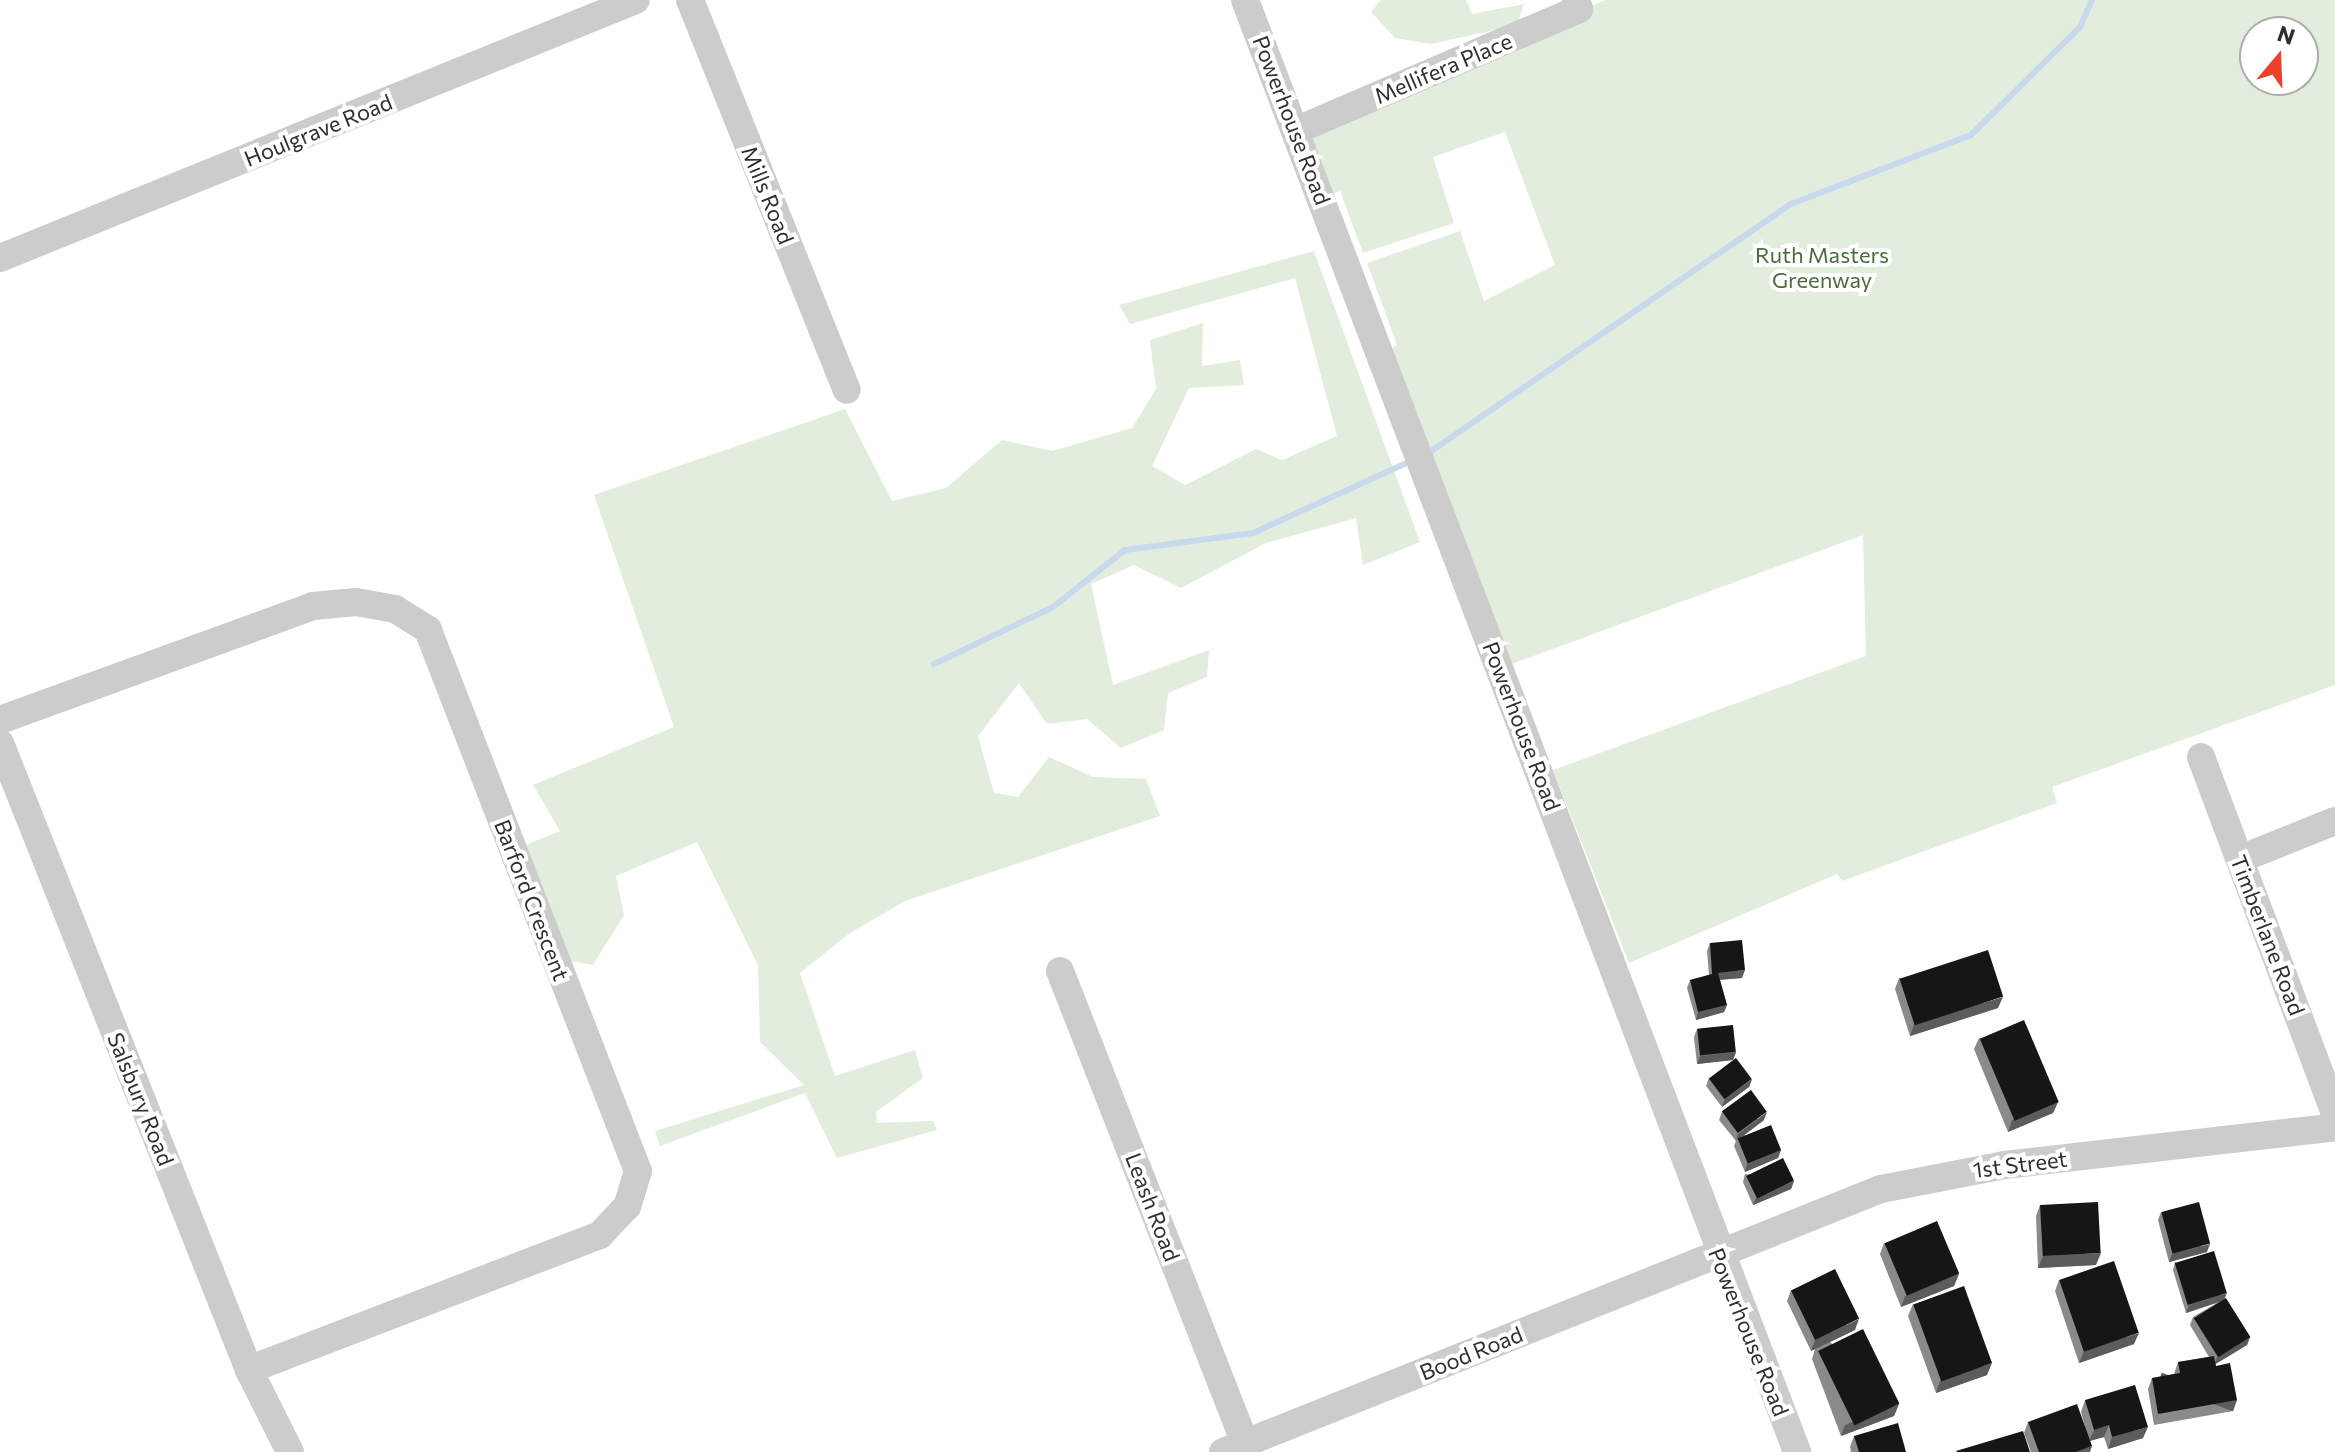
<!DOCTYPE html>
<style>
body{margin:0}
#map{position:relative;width:2335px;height:1452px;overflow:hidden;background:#fff;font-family:Commissioner,sans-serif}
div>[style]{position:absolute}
.green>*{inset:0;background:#e2eddd}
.stream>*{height:6px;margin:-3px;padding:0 3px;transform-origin:3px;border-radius:3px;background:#c8d8ed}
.minor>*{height:28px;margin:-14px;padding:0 14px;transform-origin:14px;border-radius:14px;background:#ccc}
.wall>*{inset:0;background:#8a8a8a}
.shaded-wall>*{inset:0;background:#5c5c5c;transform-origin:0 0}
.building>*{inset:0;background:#161616;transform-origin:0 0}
span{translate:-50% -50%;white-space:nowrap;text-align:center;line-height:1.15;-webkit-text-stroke:8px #fff;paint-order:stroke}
.street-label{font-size:22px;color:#2f2f2f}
.park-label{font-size:22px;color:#496d3b}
.north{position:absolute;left:2239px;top:16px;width:80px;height:80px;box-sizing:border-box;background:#fff;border:2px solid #acacac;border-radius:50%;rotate:19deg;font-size:22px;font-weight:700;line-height:32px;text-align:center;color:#2f2f2f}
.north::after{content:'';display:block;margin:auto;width:28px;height:36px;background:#eb412c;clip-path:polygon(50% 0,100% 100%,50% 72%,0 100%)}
</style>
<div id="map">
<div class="green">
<i style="clip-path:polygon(1381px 0,1466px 0,1472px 14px,1524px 4px,1517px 25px,1431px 44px,1395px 38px,1371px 12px)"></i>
<i style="clip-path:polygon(evenodd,1606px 0,2335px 0,2335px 685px,2052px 787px,2057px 803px,1842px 881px,1837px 874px,1629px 963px,1553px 770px,1866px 656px,1863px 535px,1501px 668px,1382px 354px,1397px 345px,1367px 263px,1460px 231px,1484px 301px,1555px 265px,1505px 132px,1433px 157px,1454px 223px,1363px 253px,1340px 191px,1322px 197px,1297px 130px,1606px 0,2255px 32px,2303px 32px,2303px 80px,2255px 80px,2255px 32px)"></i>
<i style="clip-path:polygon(1314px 251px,1420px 542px,1363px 565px,1356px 518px,1266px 543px,1181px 588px,1134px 565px,1091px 584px,1113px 685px,1209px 650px,1207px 677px,1168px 693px,1164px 730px,1121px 748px,1087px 719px,1047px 724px,1019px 683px,978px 736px,994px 793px,1018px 797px,1049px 757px,1093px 777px,1146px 779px,1160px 816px,905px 901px,850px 933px,800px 973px,835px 1076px,915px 1050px,923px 1078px,876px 1112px,877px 1123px,933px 1121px,937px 1130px,837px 1158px,805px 1093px,660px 1146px,655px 1131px,804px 1085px,760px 1042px,758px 965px,697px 842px,616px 876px,624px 915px,593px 965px,563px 960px,523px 846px,560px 831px,533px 785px,674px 727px,594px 495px,845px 409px,892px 501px,946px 488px,1002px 440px,1052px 451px,1132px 428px,1156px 389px,1150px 340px,1203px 323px,1202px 366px,1240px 360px,1244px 385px,1189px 388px,1152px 466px,1185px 485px,1256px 449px,1282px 460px,1337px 436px,1295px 278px,1130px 324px,1119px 305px)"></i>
</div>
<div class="stream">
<i style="left:1427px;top:454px;width:442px;rotate:-34.5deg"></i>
<i style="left:1791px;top:204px;width:193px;rotate:-21deg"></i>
<i style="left:1971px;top:135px;width:153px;rotate:-44.7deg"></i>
<i style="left:2080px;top:27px;width:30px;rotate:-66deg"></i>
<i style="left:934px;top:664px;width:132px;rotate:-25.6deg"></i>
<i style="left:1053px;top:607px;width:92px;rotate:-38.4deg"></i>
<i style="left:1125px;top:550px;width:129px;rotate:-7.6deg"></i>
<i style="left:1253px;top:533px;width:176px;rotate:-24.5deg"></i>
</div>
<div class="minor">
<i style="left:690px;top:0;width:420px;rotate:68.1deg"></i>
<i style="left:1245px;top:0;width:1553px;rotate:69.18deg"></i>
<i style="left:1297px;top:130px;width:307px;rotate:-23.2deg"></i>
<i style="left:1579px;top:9px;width:9px;rotate:-108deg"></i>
<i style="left:0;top:258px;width:686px;rotate:-22.08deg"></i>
<i style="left:0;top:720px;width:333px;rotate:-20deg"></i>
<i style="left:313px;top:606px;width:43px;rotate:-5.3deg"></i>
<i style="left:356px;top:602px;width:40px;rotate:10deg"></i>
<i style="left:395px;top:609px;width:39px;rotate:32deg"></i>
<i style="left:428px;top:630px;width:580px;rotate:68.79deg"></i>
<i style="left:638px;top:1171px;width:37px;rotate:107deg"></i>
<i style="left:627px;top:1206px;width:40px;rotate:133deg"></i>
<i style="left:600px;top:1235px;width:376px;rotate:159deg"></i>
<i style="left:0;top:743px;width:675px;rotate:68.34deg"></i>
<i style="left:249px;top:1370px;width:92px;rotate:63.4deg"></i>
<i style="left:2201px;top:757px;width:380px;rotate:69.4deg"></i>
<i style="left:2240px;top:859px;width:102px;rotate:-21.8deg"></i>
<i style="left:1060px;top:971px;width:507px;rotate:68.6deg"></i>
<i style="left:1223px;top:1452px;width:709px;rotate:-21.79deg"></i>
<i style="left:1881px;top:1189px;width:125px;rotate:-11deg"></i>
<i style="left:2004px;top:1165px;width:333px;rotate:-6.5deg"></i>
</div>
<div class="wall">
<i style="clip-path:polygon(1710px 943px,1742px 978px,1720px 980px,1727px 1005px,1724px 1012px,1696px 1020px,1687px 988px,1690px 980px,1709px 975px,1707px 951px)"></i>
<i style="clip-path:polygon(1899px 978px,1998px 1008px,1910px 1036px,1895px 989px)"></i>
<i style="clip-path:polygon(1697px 1029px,1736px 1052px,1733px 1060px,1697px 1064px,1694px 1037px)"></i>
<i style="clip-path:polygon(1979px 1038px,2058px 1102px,2053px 1113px,2008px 1132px,1974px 1049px)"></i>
<i style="clip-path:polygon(1709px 1078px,1752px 1079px,1749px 1087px,1722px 1107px,1706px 1086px)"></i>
<i style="clip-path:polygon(1722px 1112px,1764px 1120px,1744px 1135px,1781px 1150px,1778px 1158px,1745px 1172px,1734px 1146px,1736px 1141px,1719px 1120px)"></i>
<i style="clip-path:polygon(1745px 1174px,1794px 1181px,1791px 1189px,1753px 1205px,1743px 1182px)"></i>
<i style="clip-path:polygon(2040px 1205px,2096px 1265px,2038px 1268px,2036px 1216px)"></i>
<i style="clip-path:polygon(2161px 1212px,2207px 1252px,2169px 1262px,2158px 1220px)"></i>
<i style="clip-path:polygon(1884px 1243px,1959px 1274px,1954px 1286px,1901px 1307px,1880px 1254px)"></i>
<i style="clip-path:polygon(2175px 1262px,2225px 1298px,2250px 1337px,2247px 1345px,2215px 1364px,2237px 1400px,2233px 1411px,2154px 1425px,2148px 1389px,2152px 1378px,2174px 1374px,2178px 1362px,2209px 1357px,2190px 1325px,2193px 1317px,2217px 1303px,2186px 1313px,2173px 1270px)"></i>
<i style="clip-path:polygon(2059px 1280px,2134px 1344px,2079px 1363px,2055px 1291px)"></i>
<i style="clip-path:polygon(1791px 1290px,1855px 1330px,1830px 1342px,1899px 1404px,1894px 1416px,1841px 1436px,1812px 1359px,1815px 1349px,1811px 1351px,1787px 1301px)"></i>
<i style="clip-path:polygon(1913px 1304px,1987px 1375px,1936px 1393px,1908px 1316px)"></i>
<i style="clip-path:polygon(2085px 1400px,2143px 1438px,2108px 1449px,2104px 1437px,2090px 1441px,2090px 1452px,2031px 1452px,2024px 1433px,2028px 1422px,2085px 1427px,2081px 1412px)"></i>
<i style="clip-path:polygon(1854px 1436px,1906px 1452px,1851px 1452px,1850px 1447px)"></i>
</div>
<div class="shaded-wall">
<i style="clip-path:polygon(1745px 970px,1742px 978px,1715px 980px,1718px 973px)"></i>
<i style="clip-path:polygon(2003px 997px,1998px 1008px,1910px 1036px,1914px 1024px)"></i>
<i style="clip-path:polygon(1727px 1005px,1724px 1012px,1696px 1020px,1698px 1012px)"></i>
<i style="clip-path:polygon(1736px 1052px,1733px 1060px,1697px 1064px,1700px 1056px)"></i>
<i style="clip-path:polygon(1752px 1079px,1749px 1087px,1722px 1107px,1725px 1099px)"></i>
<i style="clip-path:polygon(2058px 1102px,2053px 1113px,2008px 1132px,2012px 1120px)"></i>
<i style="clip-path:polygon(1767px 1112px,1764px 1120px,1738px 1140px,1737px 1138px,1735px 1142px,1738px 1134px)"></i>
<i style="clip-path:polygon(1781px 1150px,1778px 1158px,1745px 1172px,1747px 1164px)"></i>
<i style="clip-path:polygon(1794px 1181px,1791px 1189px,1753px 1205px,1756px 1198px)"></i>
<i style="clip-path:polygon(2210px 1244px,2207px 1252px,2169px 1262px,2172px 1254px)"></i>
<i style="clip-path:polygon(2101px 1253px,2096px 1265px,2038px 1268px,2043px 1256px)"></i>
<i style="clip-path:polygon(1959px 1274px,1954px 1286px,1901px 1307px,1905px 1296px)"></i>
<i style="clip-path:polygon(2227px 1293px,2224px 1300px,2186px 1313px,2189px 1305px)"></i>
<i style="clip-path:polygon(1859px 1319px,1855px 1330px,1811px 1351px,1815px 1340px)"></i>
<i style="clip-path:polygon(2139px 1333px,2134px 1344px,2079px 1363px,2084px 1351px)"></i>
<i style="clip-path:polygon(2250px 1337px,2247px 1345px,2214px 1365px,2217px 1357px)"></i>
<i style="clip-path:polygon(1992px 1363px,1987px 1375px,1936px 1393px,1940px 1381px)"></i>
<i style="left:2237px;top:1400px;width:12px;height:80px;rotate:110deg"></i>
<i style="clip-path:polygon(1899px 1404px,1894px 1416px,1841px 1436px,1845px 1425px)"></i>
<i style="clip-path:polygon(2109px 1425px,2104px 1437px,2089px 1441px,2094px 1430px)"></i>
<i style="clip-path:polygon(2148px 1427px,2143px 1438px,2108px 1449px,2112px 1437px)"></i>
<i style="clip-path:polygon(2092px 1446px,2090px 1452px,2076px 1452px)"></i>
</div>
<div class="building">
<i style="clip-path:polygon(1742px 940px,1745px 970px,1718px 973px,1727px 1005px,1698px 1012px,1690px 980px,1712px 974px,1710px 943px)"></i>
<i style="left:1988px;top:950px;width:49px;height:93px;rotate:72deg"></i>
<i style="left:2024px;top:1020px;width:89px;height:48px;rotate:67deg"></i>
<i style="left:1733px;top:1025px;width:27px;height:36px;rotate:84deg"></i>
<i style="left:1736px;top:1058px;width:26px;height:34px;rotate:53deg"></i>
<i style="left:1751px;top:1090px;width:27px;height:36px;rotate:54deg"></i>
<i style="left:1771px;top:1125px;width:27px;height:36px;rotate:68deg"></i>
<i style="left:1783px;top:1158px;width:25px;height:41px;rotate:64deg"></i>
<i style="left:2098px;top:1202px;width:51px;height:58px;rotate:87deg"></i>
<i style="left:2199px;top:1202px;width:43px;height:39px;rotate:75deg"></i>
<i style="left:1937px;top:1221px;width:57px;height:57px;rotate:67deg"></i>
<i style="left:2214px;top:1251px;width:44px;height:41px;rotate:73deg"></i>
<i style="left:2114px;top:1261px;width:76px;height:58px;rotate:71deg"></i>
<i style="left:1835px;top:1269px;width:55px;height:49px;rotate:64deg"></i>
<i style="left:1964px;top:1286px;width:82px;height:54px;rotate:70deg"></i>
<i style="left:2226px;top:1298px;width:46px;height:38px;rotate:58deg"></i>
<i style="left:1863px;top:1329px;width:83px;height:50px;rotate:64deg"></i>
<i style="clip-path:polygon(2214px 1356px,2216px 1366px,2230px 1363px,2237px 1400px,2158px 1414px,2152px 1378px,2180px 1373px,2178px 1362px)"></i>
<i style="clip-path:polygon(2135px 1385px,2148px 1427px,2112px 1437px,2109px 1425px,2094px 1430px,2085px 1400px)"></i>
<i style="clip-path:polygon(2077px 1404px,2092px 1446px,2076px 1452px,2039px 1452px,2028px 1422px)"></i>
<i style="clip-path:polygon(1898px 1423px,1906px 1452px,1859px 1452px,1854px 1436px)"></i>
<i style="clip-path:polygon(2023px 1431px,2030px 1452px,1957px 1452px,1956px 1451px)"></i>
</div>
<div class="street-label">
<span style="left:1443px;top:68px;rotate:-23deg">Mellifera Place</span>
<span style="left:1292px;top:120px;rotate:69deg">Powerhouse Road</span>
<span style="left:318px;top:130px;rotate:-22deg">Houlgrave Road</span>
<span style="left:768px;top:195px;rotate:68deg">Mills Road</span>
<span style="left:1522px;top:726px;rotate:69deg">Powerhouse Road</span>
<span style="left:532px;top:900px;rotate:69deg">Barford Crescent</span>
<span style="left:2268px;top:935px;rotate:69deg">Timberlane Road</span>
<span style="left:141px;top:1099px;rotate:68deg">Salsbury Road</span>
<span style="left:2020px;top:1164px;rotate:-7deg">1st Street</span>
<span style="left:1153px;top:1207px;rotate:69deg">Leash Road</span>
<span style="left:1749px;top:1332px;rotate:68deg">Powerhouse Road</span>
<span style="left:1471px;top:1353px;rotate:-22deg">Bood Road</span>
</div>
<div class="park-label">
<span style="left:1822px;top:267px">Ruth Masters<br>Greenway</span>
</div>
<div class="north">N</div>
</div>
